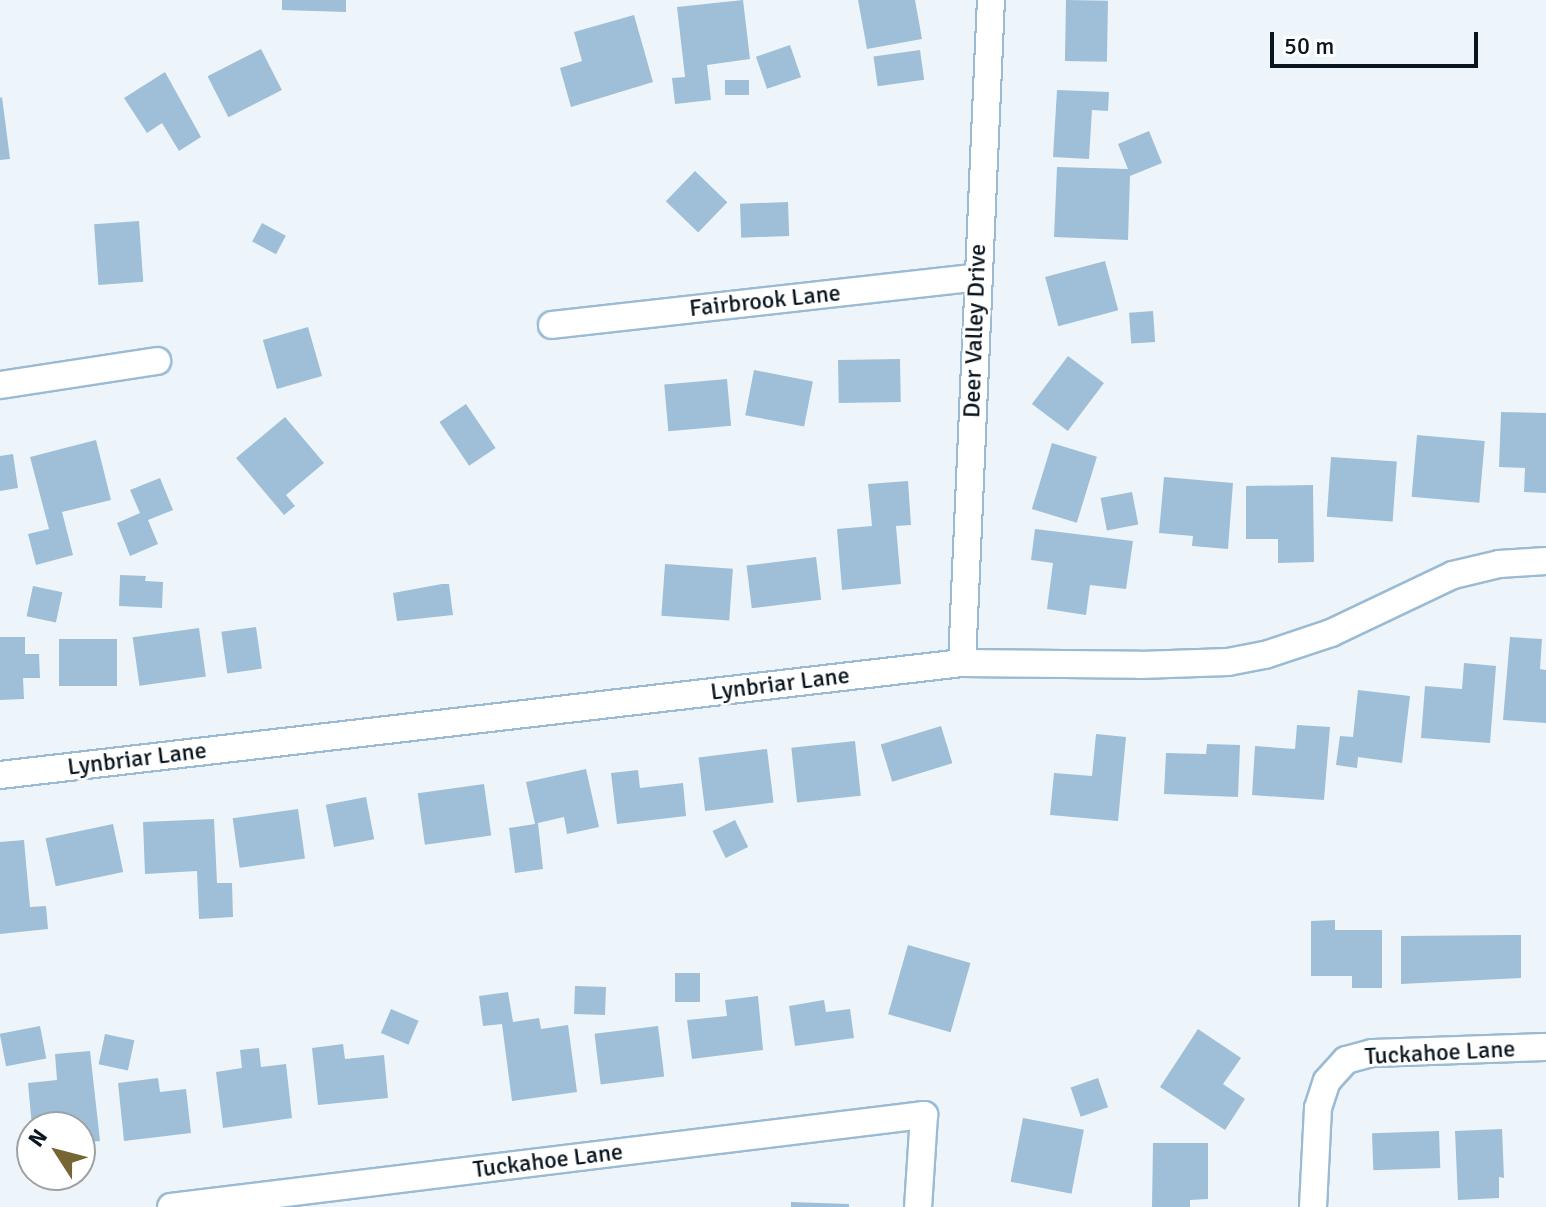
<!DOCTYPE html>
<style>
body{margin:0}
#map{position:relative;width:1546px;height:1207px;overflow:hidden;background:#eef5fa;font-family:Signika,sans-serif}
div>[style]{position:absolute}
.building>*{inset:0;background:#9ebfd7;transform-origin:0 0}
.roads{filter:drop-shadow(2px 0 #9abbd3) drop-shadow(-2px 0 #9abbd3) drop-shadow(0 2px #9abbd3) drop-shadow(0 -2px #9abbd3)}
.minor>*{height:26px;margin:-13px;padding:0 13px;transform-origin:13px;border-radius:13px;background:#fff}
span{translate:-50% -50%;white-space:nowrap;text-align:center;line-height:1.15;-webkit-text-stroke:6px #fff;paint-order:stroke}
.street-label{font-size:24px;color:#0a161f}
.north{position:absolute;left:16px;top:1111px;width:80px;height:80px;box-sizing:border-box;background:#fff;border:2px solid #9da2a5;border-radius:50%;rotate:306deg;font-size:22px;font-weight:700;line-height:32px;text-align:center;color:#0a161f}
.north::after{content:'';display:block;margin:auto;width:28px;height:36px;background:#776534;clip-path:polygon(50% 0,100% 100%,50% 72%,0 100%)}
.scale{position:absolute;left:1270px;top:32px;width:208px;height:36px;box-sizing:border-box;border:4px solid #0a161f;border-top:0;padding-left:10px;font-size:24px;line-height:28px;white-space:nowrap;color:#0a161f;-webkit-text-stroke:6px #fff;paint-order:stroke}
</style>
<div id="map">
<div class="building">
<i style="clip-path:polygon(282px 0,346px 0,346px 12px,282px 10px)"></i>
<i style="clip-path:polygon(743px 0,750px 59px,707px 65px,711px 100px,675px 104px,672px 78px,685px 77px,677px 7px)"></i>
<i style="clip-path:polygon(858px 0,915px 0,922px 39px,867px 49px)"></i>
<i style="left:1066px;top:0;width:42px;height:61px;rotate:1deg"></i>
<i style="clip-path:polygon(634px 15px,653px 82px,571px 107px,560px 68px,582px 61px,574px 32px)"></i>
<i style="left:790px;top:45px;width:34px;height:36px;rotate:71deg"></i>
<i style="left:261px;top:49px;width:46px;height:60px;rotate:63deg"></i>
<i style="left:920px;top:50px;width:30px;height:47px;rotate:82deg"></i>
<i style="clip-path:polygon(165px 72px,201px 137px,179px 151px,162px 123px,147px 133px,124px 98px)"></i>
<i style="left:725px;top:80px;width:24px;height:15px"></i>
<i style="clip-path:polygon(1057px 90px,1109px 92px,1108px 111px,1092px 110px,1089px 159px,1053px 157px)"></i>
<i style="clip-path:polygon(2px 97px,10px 159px,0 160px,0 98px)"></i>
<i style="clip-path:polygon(1149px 131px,1162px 163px,1130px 176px,1128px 240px,1054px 237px,1057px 167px,1128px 169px,1118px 144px)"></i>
<i style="left:695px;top:171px;width:45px;height:42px;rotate:44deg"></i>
<i style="left:788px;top:202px;width:34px;height:48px;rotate:88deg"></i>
<i style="left:139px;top:221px;width:61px;height:45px;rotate:86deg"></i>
<i style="left:262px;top:223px;width:27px;height:21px;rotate:28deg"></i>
<i style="left:1105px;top:261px;width:51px;height:62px;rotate:75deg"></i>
<i style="left:1153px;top:311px;width:31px;height:24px;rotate:86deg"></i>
<i style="left:308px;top:327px;width:51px;height:47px;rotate:74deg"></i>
<i style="left:1068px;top:356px;width:45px;height:60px;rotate:37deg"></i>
<i style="left:900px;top:359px;width:43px;height:62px;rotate:89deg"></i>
<i style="left:754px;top:370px;width:60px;height:46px;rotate:11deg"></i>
<i style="left:727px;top:379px;width:47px;height:63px;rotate:85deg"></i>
<i style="left:466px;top:404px;width:53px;height:32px;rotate:56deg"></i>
<i style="clip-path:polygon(1501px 412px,1546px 413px,1546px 493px,1524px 492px,1525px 468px,1499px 467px)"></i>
<i style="clip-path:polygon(285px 417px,324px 463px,286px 495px,295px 506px,284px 515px,236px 458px)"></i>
<i style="left:1417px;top:435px;width:68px;height:62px;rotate:5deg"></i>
<i style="clip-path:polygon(96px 440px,111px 500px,62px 512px,73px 555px,36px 565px,28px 534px,49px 529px,30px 457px)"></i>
<i style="left:1052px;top:443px;width:47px;height:69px;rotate:17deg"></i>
<i style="clip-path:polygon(13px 454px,18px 488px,0 491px,0 456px)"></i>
<i style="left:1331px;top:457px;width:66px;height:60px;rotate:4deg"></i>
<i style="clip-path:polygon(1164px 477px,1233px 483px,1228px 549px,1192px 546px,1193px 536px,1159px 533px)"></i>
<i style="clip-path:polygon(160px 478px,173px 510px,148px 520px,158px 544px,130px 556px,117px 523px,140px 513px,130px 490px)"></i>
<i style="clip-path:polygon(908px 481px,911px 525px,896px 526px,901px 584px,842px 590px,837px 529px,872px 526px,868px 484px)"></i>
<i style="clip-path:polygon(1313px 485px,1314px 562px,1278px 563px,1278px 539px,1246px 539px,1246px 486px)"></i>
<i style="left:1132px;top:492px;width:33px;height:32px;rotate:79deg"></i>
<i style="clip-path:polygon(1035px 529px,1133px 541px,1126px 589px,1090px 585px,1086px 615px,1047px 609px,1053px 563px,1031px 560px)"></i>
<i style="left:816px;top:557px;width:43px;height:70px;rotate:83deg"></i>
<i style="left:665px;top:564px;width:68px;height:52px;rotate:4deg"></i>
<i style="clip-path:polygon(120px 575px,146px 576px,145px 581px,163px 582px,162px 608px,119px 606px)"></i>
<i style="clip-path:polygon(442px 584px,449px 584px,453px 615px,397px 621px,393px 593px)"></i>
<i style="left:33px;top:586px;width:30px;height:31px;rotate:12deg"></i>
<i style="left:256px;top:627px;width:42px;height:35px;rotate:82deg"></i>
<i style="left:199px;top:628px;width:49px;height:67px;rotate:82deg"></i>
<i style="clip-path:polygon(0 637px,25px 637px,25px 654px,39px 654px,40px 678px,23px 678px,24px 699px,0 700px)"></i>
<i style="clip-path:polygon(1510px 637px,1542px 639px,1540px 669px,1546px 670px,1546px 723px,1503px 720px)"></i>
<i style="left:117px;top:639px;width:47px;height:58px;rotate:90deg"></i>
<i style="clip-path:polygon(1464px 663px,1496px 666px,1490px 743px,1421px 738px,1425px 686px,1462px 689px)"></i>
<i style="clip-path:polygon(1358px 690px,1410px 696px,1402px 763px,1358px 757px,1357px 768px,1336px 765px,1340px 736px,1353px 737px)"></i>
<i style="clip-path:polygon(1297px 725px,1330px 727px,1324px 800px,1252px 795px,1255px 746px,1295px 749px)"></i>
<i style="left:941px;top:726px;width:39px;height:63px;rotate:73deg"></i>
<i style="clip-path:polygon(1096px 734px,1126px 737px,1118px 821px,1050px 815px,1054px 773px,1092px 776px)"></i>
<i style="left:855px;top:741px;width:55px;height:64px;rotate:84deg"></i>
<i style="clip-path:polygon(1207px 744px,1240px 745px,1238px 797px,1164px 794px,1166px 753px,1206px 754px)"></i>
<i style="left:767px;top:749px;width:54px;height:69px;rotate:83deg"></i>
<i style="clip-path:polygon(586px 769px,599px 827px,567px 834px,564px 817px,538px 823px,543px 869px,515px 873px,509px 828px,535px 824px,526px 782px)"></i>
<i style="clip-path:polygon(638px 770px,640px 788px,683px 783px,686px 816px,617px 824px,611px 773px)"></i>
<i style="left:484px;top:784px;width:52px;height:67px;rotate:82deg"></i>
<i style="left:366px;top:797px;width:43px;height:41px;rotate:79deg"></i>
<i style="left:298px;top:809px;width:50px;height:66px;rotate:82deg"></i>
<i style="clip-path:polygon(214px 819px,217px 883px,232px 883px,233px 917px,199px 919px,197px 871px,145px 874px,143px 822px)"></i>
<i style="left:735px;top:820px;width:30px;height:25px;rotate:64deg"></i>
<i style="left:113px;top:824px;width:49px;height:69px;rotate:78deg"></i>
<i style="clip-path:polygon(24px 840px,30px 907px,46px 906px,48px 929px,0 934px,0 842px)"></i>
<i style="clip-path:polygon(1335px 920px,1335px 930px,1382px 930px,1382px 988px,1352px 988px,1352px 976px,1311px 976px,1311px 921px)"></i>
<i style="clip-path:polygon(1512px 935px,1521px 935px,1521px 978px,1401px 984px,1401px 936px)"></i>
<i style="left:908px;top:945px;width:65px;height:72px;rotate:16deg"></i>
<i style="left:675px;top:973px;width:25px;height:29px"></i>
<i style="left:575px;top:986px;width:31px;height:28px;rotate:2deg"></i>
<i style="clip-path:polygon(508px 992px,513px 1022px,539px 1018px,541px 1029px,568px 1025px,577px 1092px,512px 1101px,502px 1024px,483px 1026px,479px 996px)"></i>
<i style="clip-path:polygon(758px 996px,763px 1050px,692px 1059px,687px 1020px,727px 1016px,725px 1000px)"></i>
<i style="clip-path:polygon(824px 1000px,826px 1012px,850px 1009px,854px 1038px,795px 1046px,789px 1006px)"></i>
<i style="left:391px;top:1009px;width:30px;height:26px;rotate:23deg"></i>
<i style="left:40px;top:1026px;width:33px;height:41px;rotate:79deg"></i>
<i style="left:658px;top:1026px;width:51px;height:64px;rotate:83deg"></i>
<i style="clip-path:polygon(1198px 1029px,1241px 1058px,1223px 1084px,1245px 1099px,1225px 1130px,1160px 1087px)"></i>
<i style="left:105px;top:1034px;width:30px;height:31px;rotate:12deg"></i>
<i style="clip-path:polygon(343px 1044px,345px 1059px,384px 1055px,388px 1098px,318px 1105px,312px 1048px)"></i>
<i style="clip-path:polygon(259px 1048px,261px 1067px,286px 1064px,292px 1118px,223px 1128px,216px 1072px,242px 1068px,240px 1050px)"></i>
<i style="clip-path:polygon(90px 1051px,100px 1141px,80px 1143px,80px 1127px,32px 1127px,28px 1083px,57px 1080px,55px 1054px)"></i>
<i style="clip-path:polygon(158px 1078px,160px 1092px,186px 1089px,191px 1133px,124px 1141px,118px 1083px)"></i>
<i style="left:1098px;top:1078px;width:31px;height:29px;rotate:71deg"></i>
<i style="left:1023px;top:1118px;width:62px;height:65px;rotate:11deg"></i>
<i style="clip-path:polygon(1502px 1129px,1504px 1178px,1499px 1177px,1499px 1198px,1458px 1200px,1455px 1131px)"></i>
<i style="left:1439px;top:1131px;width:37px;height:67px;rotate:88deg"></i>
<i style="clip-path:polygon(1153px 1143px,1208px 1143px,1208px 1199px,1190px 1200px,1190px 1207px,1152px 1207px)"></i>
<i style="clip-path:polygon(791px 1202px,849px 1204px,849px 1207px,791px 1207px)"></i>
</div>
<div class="roads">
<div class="minor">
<i style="left:552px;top:325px;width:428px;rotate:-6.4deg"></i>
<i style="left:0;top:385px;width:159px;rotate:-8.7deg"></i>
<i style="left:962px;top:663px;width:664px;rotate:-87.5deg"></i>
<i style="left:0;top:775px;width:968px;rotate:-6.64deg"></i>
<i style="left:962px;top:663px;width:178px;rotate:0.6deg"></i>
<i style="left:1140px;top:665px;width:88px;rotate:-2deg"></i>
<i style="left:1228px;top:662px;width:38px;rotate:-11deg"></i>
<i style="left:1265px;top:655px;width:70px;rotate:-18.4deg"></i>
<i style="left:1331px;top:633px;width:135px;rotate:-25.4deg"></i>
<i style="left:1453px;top:575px;width:47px;rotate:-13.4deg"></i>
<i style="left:1499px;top:564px;width:47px;rotate:-3.7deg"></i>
<i style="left:171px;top:1207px;width:759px;rotate:-6.97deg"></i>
<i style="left:924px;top:1115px;width:92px;rotate:93.7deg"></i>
<i style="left:1313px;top:1207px;width:99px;rotate:-87.1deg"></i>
<i style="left:1318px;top:1108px;width:28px;rotate:-72deg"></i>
<i style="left:1327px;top:1081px;width:28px;rotate:-48deg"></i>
<i style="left:1346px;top:1060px;width:27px;rotate:-15deg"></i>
<i style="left:1372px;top:1053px;width:174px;rotate:-2deg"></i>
</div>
</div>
<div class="street-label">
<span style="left:765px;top:301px;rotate:-6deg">Fairbrook Lane</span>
<span style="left:975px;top:331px;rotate:-88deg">Deer Valley Drive</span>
<span style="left:780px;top:684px;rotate:-7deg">Lynbriar Lane</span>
<span style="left:137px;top:759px;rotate:-7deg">Lynbriar Lane</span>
<span style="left:1440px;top:1053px;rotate:-3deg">Tuckahoe Lane</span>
<span style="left:548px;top:1161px;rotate:-7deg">Tuckahoe Lane</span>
</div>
<div class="north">N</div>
<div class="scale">50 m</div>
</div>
